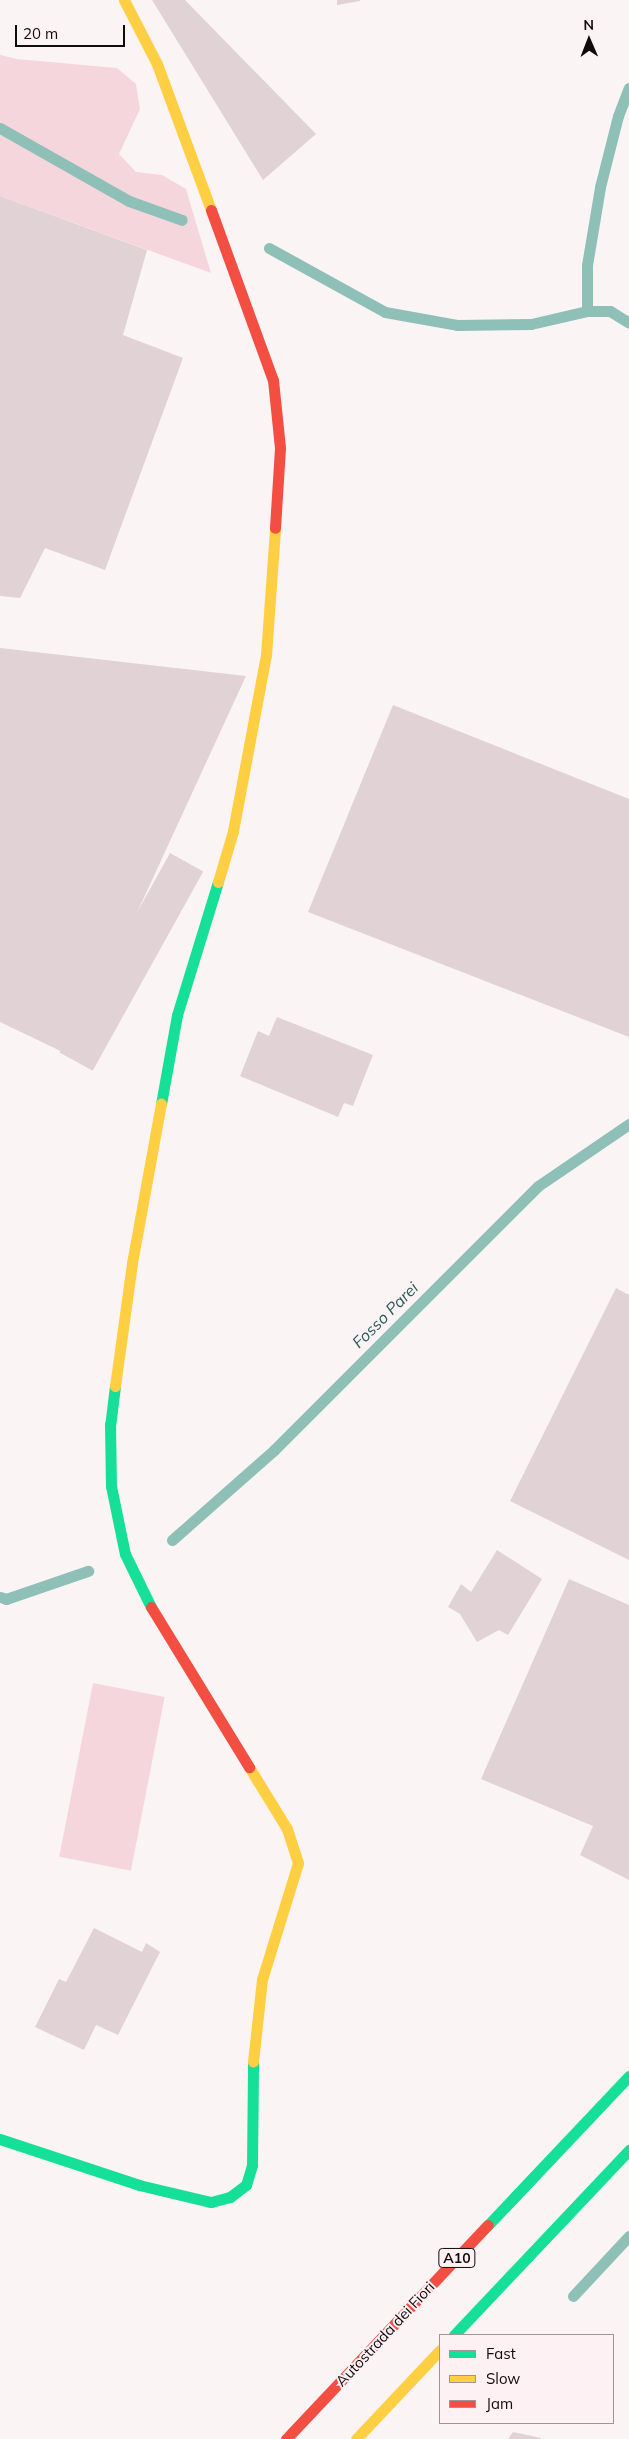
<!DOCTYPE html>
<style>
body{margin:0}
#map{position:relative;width:629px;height:2439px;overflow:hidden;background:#fbf4f5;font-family:Mulish,sans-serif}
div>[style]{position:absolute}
.green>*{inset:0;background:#f6d6dd;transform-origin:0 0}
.stream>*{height:11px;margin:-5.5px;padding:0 5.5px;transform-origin:5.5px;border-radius:5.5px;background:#8fc0b7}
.building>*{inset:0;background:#e1d2d5;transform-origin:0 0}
.fast>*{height:11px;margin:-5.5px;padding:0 5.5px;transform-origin:5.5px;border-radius:5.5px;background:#16e098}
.slow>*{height:11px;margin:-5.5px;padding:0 5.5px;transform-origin:5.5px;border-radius:5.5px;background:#ffcf43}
.jam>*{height:11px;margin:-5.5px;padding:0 5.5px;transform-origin:5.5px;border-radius:5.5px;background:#f24e42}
span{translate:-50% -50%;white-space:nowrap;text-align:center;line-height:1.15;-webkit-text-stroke:4px #fef1f4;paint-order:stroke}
.shield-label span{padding:1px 4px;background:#fef1f4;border:1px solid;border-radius:4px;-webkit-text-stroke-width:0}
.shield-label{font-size:14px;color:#100c0d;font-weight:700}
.street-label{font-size:15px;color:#100c0d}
.water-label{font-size:16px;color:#215c54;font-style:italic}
.legend{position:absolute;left:439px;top:2334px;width:175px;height:90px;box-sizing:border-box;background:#fef1f4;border:1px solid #9f9598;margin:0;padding:6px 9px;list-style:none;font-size:15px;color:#100c0d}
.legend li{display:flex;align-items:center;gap:10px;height:25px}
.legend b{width:25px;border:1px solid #9f9598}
.north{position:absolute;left:564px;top:15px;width:50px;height:50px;-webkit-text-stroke:4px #fef1f4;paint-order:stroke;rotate:359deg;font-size:14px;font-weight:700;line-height:20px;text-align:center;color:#100c0d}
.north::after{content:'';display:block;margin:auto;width:18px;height:22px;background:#100c0d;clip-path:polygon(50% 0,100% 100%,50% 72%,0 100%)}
.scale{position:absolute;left:15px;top:25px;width:110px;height:22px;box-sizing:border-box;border:2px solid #100c0d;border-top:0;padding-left:6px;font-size:15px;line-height:18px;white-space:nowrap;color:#100c0d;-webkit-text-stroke:4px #fef1f4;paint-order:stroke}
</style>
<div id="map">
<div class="green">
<i style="clip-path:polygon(0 55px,17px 59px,117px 68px,136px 84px,140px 109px,119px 154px,136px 172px,162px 175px,186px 189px,211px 273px,0 196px)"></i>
<i style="left:93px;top:1683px;width:73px;height:177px;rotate:11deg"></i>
</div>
<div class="stream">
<i style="left:0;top:128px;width:148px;rotate:29.5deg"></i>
<i style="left:129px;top:201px;width:56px;rotate:19.7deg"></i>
<i style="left:269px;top:248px;width:132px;rotate:28.9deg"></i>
<i style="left:385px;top:312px;width:73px;rotate:10.2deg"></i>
<i style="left:457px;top:325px;width:74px;rotate:-0.8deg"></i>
<i style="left:531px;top:324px;width:57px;rotate:-13.1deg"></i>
<i style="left:587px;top:311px;width:23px"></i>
<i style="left:610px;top:311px;width:22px;rotate:32deg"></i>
<i style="left:587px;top:311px;width:46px;rotate:-90deg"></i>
<i style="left:587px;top:265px;width:79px;rotate:-80.5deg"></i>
<i style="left:600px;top:187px;width:73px;rotate:-75.8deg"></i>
<i style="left:618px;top:116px;width:30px;rotate:-69deg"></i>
<i style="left:172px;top:1540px;width:136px;rotate:-41.4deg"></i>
<i style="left:274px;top:1450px;width:373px;rotate:-45deg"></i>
<i style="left:538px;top:1186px;width:110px;rotate:-34.3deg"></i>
<i style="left:0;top:1597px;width:6px;rotate:18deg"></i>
<i style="left:6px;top:1599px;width:87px;rotate:-18.9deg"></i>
<i style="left:573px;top:2296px;width:82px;rotate:-47deg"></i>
</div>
<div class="building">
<i style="clip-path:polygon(152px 0,185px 0,316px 134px,263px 180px)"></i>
<i style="clip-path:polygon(337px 0,360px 0,360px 1px,337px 5px)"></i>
<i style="clip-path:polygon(0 196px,147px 250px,123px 335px,183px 358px,105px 570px,45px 548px,20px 598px,0 596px)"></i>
<i style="clip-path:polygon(0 648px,246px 676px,71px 1056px,0 1022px)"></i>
<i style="clip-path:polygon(393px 705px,629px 799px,629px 1037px,308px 912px)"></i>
<i style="left:170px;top:853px;width:38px;height:228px;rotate:29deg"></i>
<i style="clip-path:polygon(277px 1017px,373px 1055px,353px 1106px,344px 1103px,338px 1117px,240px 1076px,258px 1031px,269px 1036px)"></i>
<i style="clip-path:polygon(616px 1288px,629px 1295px,629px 1560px,510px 1501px)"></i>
<i style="clip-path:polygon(497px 1550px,542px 1579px,508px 1635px,499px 1630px,477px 1642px,460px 1614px,448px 1607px,461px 1584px,471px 1592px)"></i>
<i style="clip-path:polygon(569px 1579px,629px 1605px,629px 1880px,580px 1855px,593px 1826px,481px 1779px)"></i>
<i style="clip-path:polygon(94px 1928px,142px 1952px,146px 1943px,160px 1952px,118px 2035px,96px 2025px,84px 2050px,35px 2027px,59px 1979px,66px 1982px)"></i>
<i style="clip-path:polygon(513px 2432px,541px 2438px,541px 2439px,508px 2439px)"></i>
</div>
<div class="fast">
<i style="left:161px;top:1104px;width:90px;rotate:-79.8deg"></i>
<i style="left:177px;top:1015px;width:139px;rotate:-72.9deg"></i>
<i style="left:115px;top:1386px;width:38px;rotate:97deg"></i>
<i style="left:110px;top:1424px;width:62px;rotate:89.1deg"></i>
<i style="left:111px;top:1486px;width:69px;rotate:78.4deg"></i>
<i style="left:125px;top:1554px;width:59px;rotate:63.9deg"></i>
<i style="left:0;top:2139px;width:146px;rotate:18.3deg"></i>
<i style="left:139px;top:2185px;width:74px;rotate:13.3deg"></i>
<i style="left:211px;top:2202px;width:20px;rotate:-15deg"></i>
<i style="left:230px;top:2197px;width:20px;rotate:-37deg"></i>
<i style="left:246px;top:2185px;width:21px;rotate:-73deg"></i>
<i style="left:252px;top:2165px;width:103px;rotate:-89.4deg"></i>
<i style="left:488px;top:2225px;width:205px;rotate:-46.6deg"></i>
<i style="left:454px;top:2335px;width:255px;rotate:-46.6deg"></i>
</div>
<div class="slow">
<i style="left:124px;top:0;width:72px;rotate:62.7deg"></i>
<i style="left:157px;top:64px;width:156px;rotate:69.7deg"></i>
<i style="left:218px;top:882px;width:53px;rotate:-73.6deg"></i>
<i style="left:233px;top:831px;width:179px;rotate:-79.4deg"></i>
<i style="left:266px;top:655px;width:127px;rotate:-85.9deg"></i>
<i style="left:115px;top:1386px;width:124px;rotate:-82.1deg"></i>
<i style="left:132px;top:1263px;width:162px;rotate:-79.7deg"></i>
<i style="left:249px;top:1767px;width:73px;rotate:58.5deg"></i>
<i style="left:287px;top:1829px;width:36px;rotate:72deg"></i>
<i style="left:298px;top:1863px;width:121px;rotate:107.2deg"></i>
<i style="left:262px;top:1979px;width:83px;rotate:96.2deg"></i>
<i style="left:356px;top:2439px;width:122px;rotate:-46.7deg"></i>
</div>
<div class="jam">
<i style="left:211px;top:210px;width:181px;rotate:70deg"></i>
<i style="left:273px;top:380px;width:68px;rotate:84.1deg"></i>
<i style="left:280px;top:448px;width:80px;rotate:93.6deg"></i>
<i style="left:151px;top:1607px;width:188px;rotate:58.5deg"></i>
<i style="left:286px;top:2439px;width:294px;rotate:-46.7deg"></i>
</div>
<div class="shield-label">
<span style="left:457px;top:2258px">A10</span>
</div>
<div class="street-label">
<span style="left:385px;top:2334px;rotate:-47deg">Autostrada dei Fiori</span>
</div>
<div class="water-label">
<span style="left:385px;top:1315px;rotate:-45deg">Fosso Parei</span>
</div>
<ul class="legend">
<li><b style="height:6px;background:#16e098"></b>Fast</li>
<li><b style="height:6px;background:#ffcf43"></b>Slow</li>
<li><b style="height:6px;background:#f24e42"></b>Jam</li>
</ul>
<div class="north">N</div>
<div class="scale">20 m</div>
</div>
